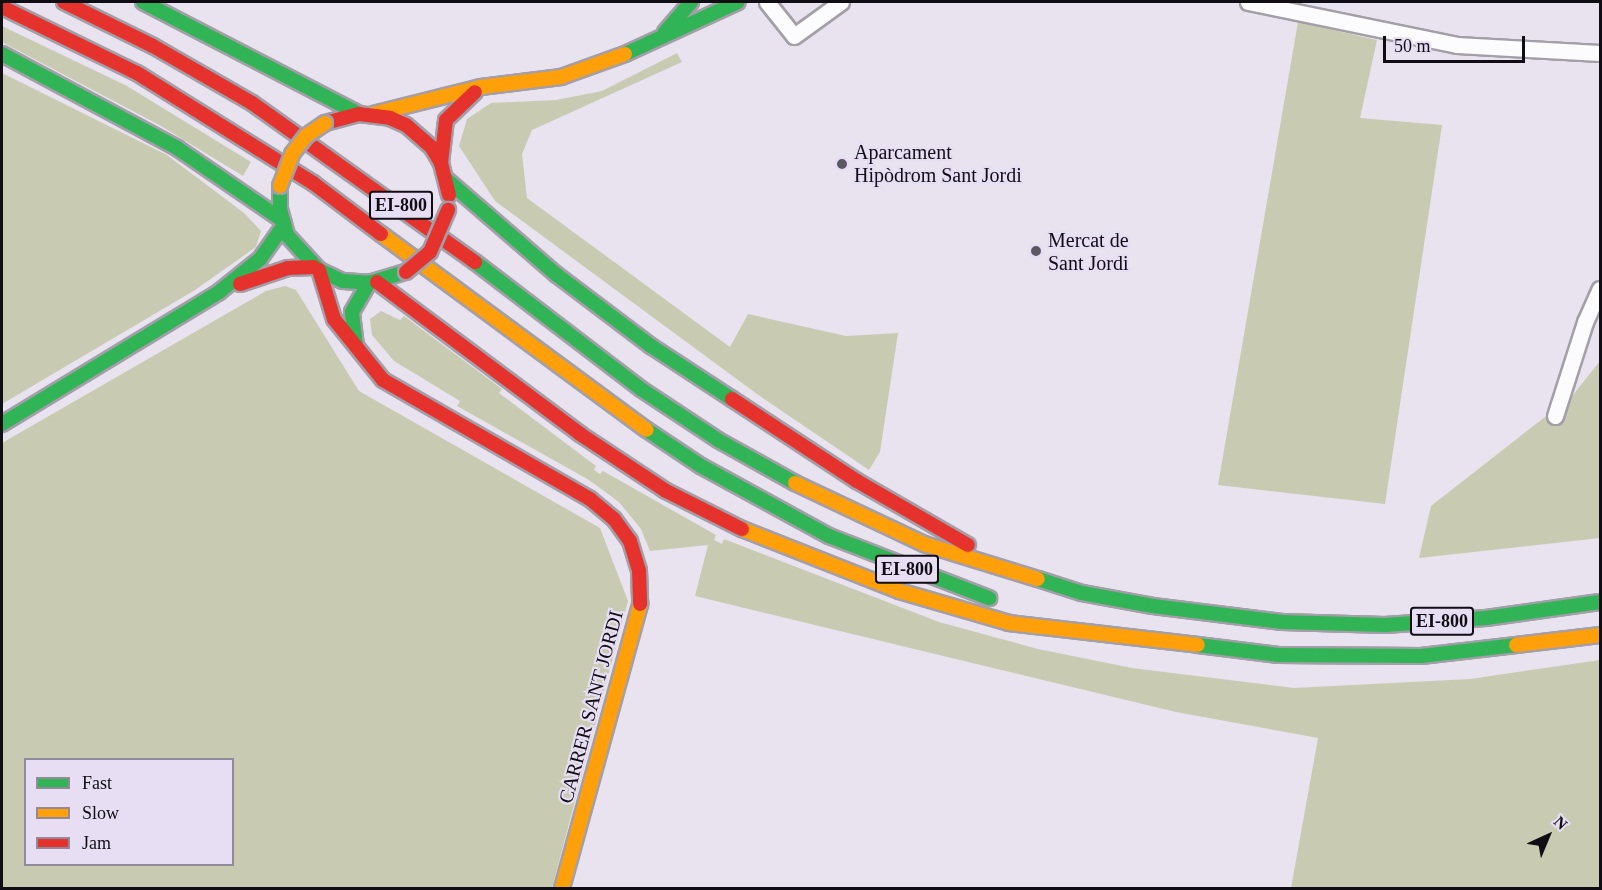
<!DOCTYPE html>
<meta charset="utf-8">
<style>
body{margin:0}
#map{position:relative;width:1602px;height:890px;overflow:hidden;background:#e8e3ef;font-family:"Times New Roman",serif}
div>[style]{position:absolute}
.green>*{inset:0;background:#c8cbb2}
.roads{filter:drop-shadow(2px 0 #a39fa8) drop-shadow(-2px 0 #a39fa8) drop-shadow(0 2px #a39fa8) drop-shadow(0 -2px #a39fa8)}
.street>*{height:15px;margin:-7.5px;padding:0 7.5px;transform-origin:7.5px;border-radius:7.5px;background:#fcfbfd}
.fast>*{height:14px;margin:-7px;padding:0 7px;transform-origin:7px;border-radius:7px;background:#30b455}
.slow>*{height:14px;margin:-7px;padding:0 7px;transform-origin:7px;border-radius:7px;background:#ff9f0a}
.jam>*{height:14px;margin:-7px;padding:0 7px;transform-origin:7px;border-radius:7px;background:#e5322d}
.bridges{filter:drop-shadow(2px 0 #a39fa8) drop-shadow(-2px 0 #a39fa8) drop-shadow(0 2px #a39fa8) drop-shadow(0 -2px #a39fa8)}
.slow-bridge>*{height:14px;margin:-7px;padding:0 7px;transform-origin:7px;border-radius:7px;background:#ff9f0a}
.jam-bridge>*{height:14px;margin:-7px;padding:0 7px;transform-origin:7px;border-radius:7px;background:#e5322d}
.dots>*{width:16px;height:16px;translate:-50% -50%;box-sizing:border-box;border:3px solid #e7def4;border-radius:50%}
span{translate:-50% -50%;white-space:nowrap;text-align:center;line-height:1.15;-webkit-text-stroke:4.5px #e7def4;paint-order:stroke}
.shield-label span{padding:2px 4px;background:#e7def4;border:2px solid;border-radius:4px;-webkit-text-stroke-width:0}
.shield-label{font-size:18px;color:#100d14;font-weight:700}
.poi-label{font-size:20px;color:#100d14}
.left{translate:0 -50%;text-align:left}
.street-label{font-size:20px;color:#100d14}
.frame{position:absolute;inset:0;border:3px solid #100d14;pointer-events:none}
.legend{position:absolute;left:24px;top:758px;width:210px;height:108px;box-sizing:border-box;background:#e7def4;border:2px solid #918a9a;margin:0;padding:8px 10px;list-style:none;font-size:18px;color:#100d14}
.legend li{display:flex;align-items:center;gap:12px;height:30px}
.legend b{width:30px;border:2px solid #918a9a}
.north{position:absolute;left:1518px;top:806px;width:60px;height:60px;-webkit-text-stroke:4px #e7def4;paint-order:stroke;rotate:44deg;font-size:16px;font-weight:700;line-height:24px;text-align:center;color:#100d14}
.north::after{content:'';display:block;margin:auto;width:21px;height:27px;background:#100d14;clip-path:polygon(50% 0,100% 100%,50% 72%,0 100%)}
.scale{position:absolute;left:1383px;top:36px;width:142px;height:27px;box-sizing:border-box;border:3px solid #100d14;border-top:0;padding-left:8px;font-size:18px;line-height:21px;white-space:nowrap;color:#100d14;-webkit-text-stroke:4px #e7def4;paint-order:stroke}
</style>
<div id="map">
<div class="green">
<i style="clip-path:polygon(1298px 22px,1377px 40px,1360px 118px,1442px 125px,1385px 504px,1218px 485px)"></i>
<i style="clip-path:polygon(2px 26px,127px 86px,251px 162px,243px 176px,161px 126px,2px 42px)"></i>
<i style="clip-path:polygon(677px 53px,682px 62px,532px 130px,522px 154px,527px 198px,730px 347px,748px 314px,846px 336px,898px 333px,880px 452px,869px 470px,757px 394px,495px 201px,459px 146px,467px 119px,491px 103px,556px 100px,602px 91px)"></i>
<i style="clip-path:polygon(2px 73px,167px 155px,244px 213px,261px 231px,256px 247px,195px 290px,2px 404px)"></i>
<i style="clip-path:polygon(evenodd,285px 286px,296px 290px,359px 391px,600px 528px,628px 601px,552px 888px,2px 888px,2px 443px,266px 291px,285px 286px,26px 760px,232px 760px,232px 864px,26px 864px,26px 760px)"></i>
<i style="clip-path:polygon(381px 311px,400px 320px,404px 316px,502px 389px,499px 393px,596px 466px,594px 470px,600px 474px,603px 471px,716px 535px,714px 540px,722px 544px,724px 539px,939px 622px,1038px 649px,1132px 668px,1294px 688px,1470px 679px,1600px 660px,1600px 888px,1291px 888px,1318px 738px,1176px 712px,695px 596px,708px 545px,650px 551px,641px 529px,619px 502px,589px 480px,457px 406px,460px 401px,394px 361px,372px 335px,370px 319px)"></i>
<i style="clip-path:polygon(1600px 361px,1600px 538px,1419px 558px,1431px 506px,1573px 395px)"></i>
</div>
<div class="roads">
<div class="street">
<i style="left:767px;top:2px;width:43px;rotate:51.5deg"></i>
<i style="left:794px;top:36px;width:58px;rotate:-35.9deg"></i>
<i style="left:1248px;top:2px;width:213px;rotate:11.6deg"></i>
<i style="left:1457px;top:45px;width:143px;rotate:3.2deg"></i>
<i style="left:1555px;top:416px;width:99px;rotate:-72.3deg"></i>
<i style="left:1585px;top:322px;width:36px;rotate:-66deg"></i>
</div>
<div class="fast">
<i style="left:143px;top:2px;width:243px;rotate:27.4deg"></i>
<i style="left:665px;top:32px;width:40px;rotate:-49deg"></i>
<i style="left:2px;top:54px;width:199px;rotate:28.2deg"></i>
<i style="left:177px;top:148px;width:127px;rotate:34.4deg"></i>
<i style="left:625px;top:54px;width:124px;rotate:-24.7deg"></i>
<i style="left:446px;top:179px;width:147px;rotate:40.9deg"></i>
<i style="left:557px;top:275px;width:118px;rotate:37.1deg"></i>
<i style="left:651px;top:346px;width:97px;rotate:33.2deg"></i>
<i style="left:280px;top:186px;width:23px;rotate:90deg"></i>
<i style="left:280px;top:209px;width:27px;rotate:75deg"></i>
<i style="left:287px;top:235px;width:47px;rotate:47.6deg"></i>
<i style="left:319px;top:270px;width:26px;rotate:25deg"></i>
<i style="left:343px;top:281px;width:26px;rotate:4deg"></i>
<i style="left:369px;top:283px;width:39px;rotate:-17deg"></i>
<i style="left:475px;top:262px;width:209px;rotate:37.4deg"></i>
<i style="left:641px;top:389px;width:92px;rotate:33.5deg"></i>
<i style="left:718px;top:440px;width:88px;rotate:29.2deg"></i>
<i style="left:356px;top:346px;width:34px;rotate:-97deg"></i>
<i style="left:352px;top:312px;width:34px;rotate:-60deg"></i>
<i style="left:2px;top:424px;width:254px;rotate:-31.3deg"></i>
<i style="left:219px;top:292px;width:53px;rotate:-38.8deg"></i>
<i style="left:260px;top:259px;width:42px;rotate:-54.8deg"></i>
<i style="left:647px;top:430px;width:65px;rotate:33.7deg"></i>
<i style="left:701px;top:466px;width:146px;rotate:28.7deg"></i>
<i style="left:829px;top:536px;width:172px;rotate:21.2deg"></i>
<i style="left:1038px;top:579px;width:46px;rotate:17.7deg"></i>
<i style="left:1082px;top:593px;width:72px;rotate:10.4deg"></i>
<i style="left:1153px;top:606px;width:130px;rotate:7.1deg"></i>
<i style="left:1282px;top:622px;width:103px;rotate:1.7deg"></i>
<i style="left:1385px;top:625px;width:101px;rotate:-4deg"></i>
<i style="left:1486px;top:618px;width:115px;rotate:-8deg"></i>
<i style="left:1198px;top:645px;width:81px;rotate:7.1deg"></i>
<i style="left:1278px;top:655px;width:143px;rotate:0.4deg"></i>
<i style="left:1421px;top:656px;width:96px;rotate:-6.6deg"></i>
</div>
<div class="slow">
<i style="left:373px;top:114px;width:111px;rotate:-14deg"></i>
<i style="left:481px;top:87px;width:81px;rotate:-7.1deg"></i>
<i style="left:561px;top:77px;width:68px;rotate:-19.8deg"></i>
<i style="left:381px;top:234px;width:330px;rotate:36.4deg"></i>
<i style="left:795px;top:483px;width:143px;rotate:25.3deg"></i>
<i style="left:924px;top:544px;width:119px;rotate:17.1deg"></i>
<i style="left:742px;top:529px;width:169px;rotate:21.5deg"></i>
<i style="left:899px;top:591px;width:115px;rotate:16.2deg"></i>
<i style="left:1009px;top:623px;width:190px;rotate:6.6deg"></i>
<i style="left:1516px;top:645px;width:85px;rotate:-6.8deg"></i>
<i style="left:562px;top:888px;width:295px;rotate:-74.6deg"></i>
</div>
<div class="jam">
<i style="left:64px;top:2px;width:99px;rotate:26.3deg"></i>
<i style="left:153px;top:46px;width:114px;rotate:29.9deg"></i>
<i style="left:252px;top:103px;width:274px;rotate:35.5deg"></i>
<i style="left:2px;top:7px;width:150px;rotate:26.1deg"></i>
<i style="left:137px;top:73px;width:208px;rotate:32deg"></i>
<i style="left:313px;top:183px;width:85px;rotate:36.9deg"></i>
<i style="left:325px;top:123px;width:35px;rotate:-15deg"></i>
<i style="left:359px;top:114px;width:31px;rotate:7deg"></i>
<i style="left:390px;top:118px;width:17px;rotate:24deg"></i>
<i style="left:406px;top:125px;width:35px;rotate:41deg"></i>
<i style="left:432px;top:148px;width:17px;rotate:59deg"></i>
<i style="left:441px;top:163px;width:33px;rotate:76deg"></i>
<i style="left:441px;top:163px;width:43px;rotate:-83.4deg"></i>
<i style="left:446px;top:120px;width:40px;rotate:-44deg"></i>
<i style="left:319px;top:270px;width:51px;rotate:73deg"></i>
<i style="left:334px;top:319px;width:78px;rotate:51.2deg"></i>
<i style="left:383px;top:380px;width:239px;rotate:29.9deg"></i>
<i style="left:590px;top:499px;width:31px;rotate:40deg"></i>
<i style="left:614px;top:519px;width:27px;rotate:54deg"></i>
<i style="left:630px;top:541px;width:30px;rotate:73deg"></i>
<i style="left:639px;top:570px;width:34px;rotate:88deg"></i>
<i style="left:377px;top:282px;width:254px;rotate:36.8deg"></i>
<i style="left:580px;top:434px;width:103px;rotate:33.5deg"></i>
<i style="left:666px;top:491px;width:85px;rotate:26.6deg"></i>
<i style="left:240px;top:284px;width:51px;rotate:-18.4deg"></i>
<i style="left:288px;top:268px;width:26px;rotate:-2deg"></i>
<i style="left:732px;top:399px;width:149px;rotate:33.3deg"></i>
<i style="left:857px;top:481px;width:128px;rotate:30deg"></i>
</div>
</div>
<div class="bridges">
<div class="slow-bridge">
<i style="left:280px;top:186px;width:34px;rotate:-69deg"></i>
<i style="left:292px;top:154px;width:23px;rotate:-52deg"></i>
<i style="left:306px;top:136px;width:23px;rotate:-34deg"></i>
</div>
<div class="jam-bridge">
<i style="left:406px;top:272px;width:31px;rotate:-40deg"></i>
<i style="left:430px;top:252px;width:46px;rotate:-66.8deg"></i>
</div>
</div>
<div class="dots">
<i style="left:842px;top:164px;background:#5c5861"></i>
<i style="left:1036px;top:251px;background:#5c5861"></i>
</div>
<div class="shield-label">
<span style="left:401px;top:205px">EI-800</span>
<span style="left:907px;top:569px">EI-800</span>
<span style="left:1442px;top:621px">EI-800</span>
</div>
<div class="poi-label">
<span class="left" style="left:854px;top:164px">Aparcament<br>Hipòdrom Sant Jordi</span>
<span class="left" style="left:1048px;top:252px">Mercat de<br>Sant Jordi</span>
</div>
<div class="street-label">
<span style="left:591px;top:707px;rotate:-75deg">CARRER SANT JORDI</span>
</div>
<div class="frame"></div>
<ul class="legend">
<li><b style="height:8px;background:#30b455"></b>Fast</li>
<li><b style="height:8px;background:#ff9f0a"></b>Slow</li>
<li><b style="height:8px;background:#e5322d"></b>Jam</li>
</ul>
<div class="north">N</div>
<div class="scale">50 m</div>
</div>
